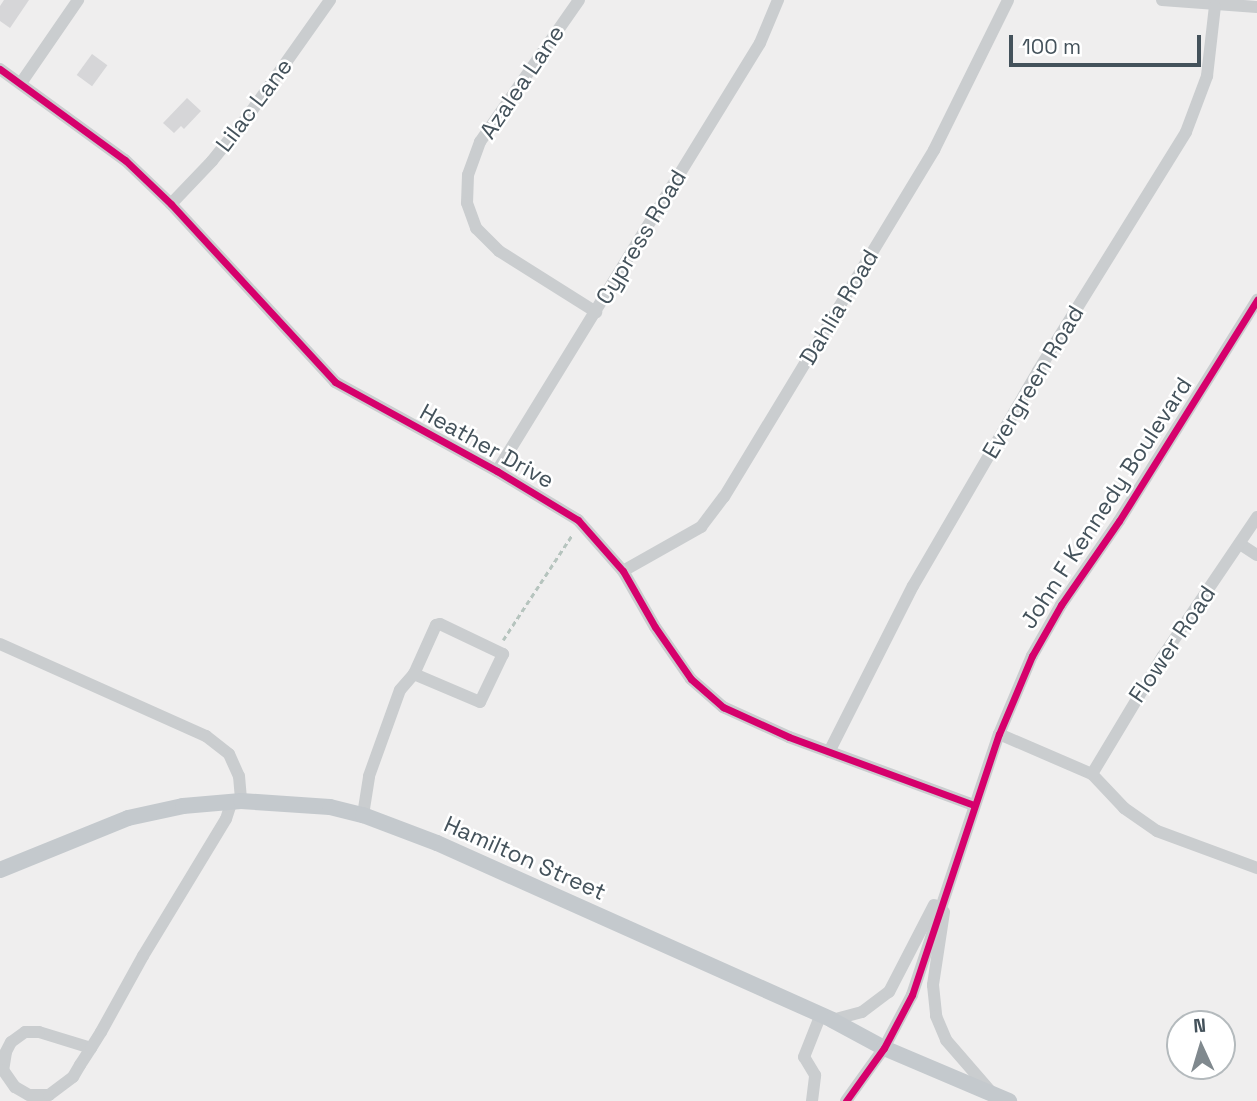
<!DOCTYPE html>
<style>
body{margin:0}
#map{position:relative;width:1257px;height:1101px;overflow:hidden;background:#efeeee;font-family:"Space Grotesk",sans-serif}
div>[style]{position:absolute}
.building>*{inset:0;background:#d6d6d8;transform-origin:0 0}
.path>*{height:2.5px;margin-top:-1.25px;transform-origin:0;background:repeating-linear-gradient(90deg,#b6c4be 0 5px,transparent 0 8.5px)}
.minor>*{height:12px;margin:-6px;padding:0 6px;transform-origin:6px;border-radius:6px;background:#cacdcf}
.major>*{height:16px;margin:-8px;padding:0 8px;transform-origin:8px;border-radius:8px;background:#c4c9cd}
.cycleway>*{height:7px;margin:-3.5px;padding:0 3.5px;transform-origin:3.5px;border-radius:3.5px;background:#d6006c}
span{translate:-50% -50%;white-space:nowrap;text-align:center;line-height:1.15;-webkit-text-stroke:5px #fff;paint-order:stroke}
.street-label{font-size:23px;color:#44525b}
.north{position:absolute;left:1166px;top:1010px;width:70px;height:70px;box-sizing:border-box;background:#fff;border:2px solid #b4babd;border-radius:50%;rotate:356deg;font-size:19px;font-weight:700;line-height:28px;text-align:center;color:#44525b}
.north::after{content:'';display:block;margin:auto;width:24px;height:32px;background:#80898e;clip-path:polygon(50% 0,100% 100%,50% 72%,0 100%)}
.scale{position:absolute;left:1009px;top:35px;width:192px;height:32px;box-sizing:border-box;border:4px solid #44525b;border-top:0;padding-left:9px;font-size:21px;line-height:24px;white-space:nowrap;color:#44525b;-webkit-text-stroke:5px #fff;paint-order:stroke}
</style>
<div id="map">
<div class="building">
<i style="clip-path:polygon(4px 0,29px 0,10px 28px,0 21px,0 6px)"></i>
<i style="left:92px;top:54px;width:19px;height:26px;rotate:36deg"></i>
<i style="clip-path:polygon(187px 98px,201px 111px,184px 129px,181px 126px,174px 133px,163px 123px)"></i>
</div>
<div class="path">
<i style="left:503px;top:640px;width:126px;rotate:-56.7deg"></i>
</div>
<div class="minor">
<i style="left:579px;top:0;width:173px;rotate:124.9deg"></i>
<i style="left:480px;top:142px;width:35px;rotate:110deg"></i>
<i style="left:468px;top:175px;width:28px;rotate:92deg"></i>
<i style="left:467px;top:203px;width:27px;rotate:70deg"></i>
<i style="left:476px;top:228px;width:33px;rotate:45deg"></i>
<i style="left:499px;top:251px;width:115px;rotate:32.2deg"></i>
<i style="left:1162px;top:0;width:95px;rotate:4.2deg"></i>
<i style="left:0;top:69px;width:155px;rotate:36.1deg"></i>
<i style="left:125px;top:160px;width:64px;rotate:43.7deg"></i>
<i style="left:171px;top:204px;width:242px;rotate:47.3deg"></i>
<i style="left:335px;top:382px;width:185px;rotate:28.8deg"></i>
<i style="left:497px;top:471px;width:95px;rotate:31.2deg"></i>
<i style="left:578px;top:520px;width:68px;rotate:48.6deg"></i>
<i style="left:623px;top:571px;width:64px;rotate:60.3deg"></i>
<i style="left:655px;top:627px;width:63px;rotate:55.3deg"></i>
<i style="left:691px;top:679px;width:43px;rotate:41.2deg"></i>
<i style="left:723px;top:707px;width:72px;rotate:24.4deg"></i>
<i style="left:789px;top:737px;width:197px;rotate:20.2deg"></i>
<i style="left:21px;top:83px;width:101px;rotate:-55.5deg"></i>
<i style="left:171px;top:204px;width:59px;rotate:-46.4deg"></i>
<i style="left:212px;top:161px;width:58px;rotate:-51.3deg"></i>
<i style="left:248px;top:116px;width:142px;rotate:-54.7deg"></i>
<i style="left:497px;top:471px;width:502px;rotate:-58.43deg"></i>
<i style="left:760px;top:43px;width:47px;rotate:-67.3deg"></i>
<i style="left:1240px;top:544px;width:20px;rotate:33deg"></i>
<i style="left:623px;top:571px;width:90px;rotate:-29.4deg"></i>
<i style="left:701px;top:527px;width:38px;rotate:-53deg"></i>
<i style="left:724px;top:497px;width:406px;rotate:-58.8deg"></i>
<i style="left:934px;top:150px;width:167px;rotate:-63.7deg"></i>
<i style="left:0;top:644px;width:226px;rotate:24.1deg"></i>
<i style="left:206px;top:736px;width:29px;rotate:38deg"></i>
<i style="left:229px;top:754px;width:24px;rotate:66deg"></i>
<i style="left:239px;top:776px;width:25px;rotate:85deg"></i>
<i style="left:999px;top:734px;width:101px;rotate:23.3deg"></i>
<i style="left:1092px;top:774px;width:47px;rotate:46.7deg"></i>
<i style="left:1124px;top:808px;width:40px;rotate:34.9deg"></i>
<i style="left:1157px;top:831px;width:107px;rotate:20.3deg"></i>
<i style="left:829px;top:752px;width:186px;rotate:-63.2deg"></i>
<i style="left:913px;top:586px;width:249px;rotate:-59.8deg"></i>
<i style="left:1038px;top:371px;width:281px;rotate:-58.2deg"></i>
<i style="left:1186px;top:132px;width:60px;rotate:-69.4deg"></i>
<i style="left:1207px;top:76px;width:70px;rotate:-83.5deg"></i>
<i style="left:1092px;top:774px;width:138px;rotate:-59deg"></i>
<i style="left:1163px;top:656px;width:168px;rotate:-55.9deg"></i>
<i style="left:363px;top:815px;width:39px;rotate:-81deg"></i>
<i style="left:369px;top:776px;width:91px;rotate:-70.2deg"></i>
<i style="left:400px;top:690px;width:21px;rotate:-49deg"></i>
<i style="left:414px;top:674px;width:54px;rotate:-65.8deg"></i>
<i style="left:436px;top:625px;width:4px;rotate:-14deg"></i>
<i style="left:440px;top:624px;width:70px;rotate:25.5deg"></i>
<i style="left:503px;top:654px;width:53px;rotate:115.6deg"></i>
<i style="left:480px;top:702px;width:72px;rotate:-157deg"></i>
<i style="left:944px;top:912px;width:74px;rotate:98.6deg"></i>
<i style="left:933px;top:985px;width:31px;rotate:84deg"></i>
<i style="left:936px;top:1016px;width:26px;rotate:67deg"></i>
<i style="left:946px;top:1040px;width:70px;rotate:49deg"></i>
<i style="left:832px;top:1020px;width:31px;rotate:-15deg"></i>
<i style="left:862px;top:1012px;width:34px;rotate:-37deg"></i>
<i style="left:889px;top:992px;width:98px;rotate:-62.7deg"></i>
<i style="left:91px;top:1048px;width:54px;rotate:-162.9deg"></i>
<i style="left:39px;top:1032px;width:14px;rotate:180deg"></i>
<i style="left:25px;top:1032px;width:17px;rotate:144deg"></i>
<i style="left:11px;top:1042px;width:11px;rotate:117deg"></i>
<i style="left:6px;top:1052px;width:18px;rotate:99deg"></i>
<i style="left:3px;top:1070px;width:21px;rotate:55deg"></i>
<i style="left:15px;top:1087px;width:16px;rotate:30deg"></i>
<i style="left:29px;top:1095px;width:20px"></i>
<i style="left:49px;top:1095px;width:30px;rotate:-37deg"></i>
<i style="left:73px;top:1077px;width:14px;rotate:-60deg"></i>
<i style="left:80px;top:1065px;width:20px;rotate:-57deg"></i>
<i style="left:91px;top:1048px;width:19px;rotate:-58deg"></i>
<i style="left:101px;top:1032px;width:87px;rotate:-61.1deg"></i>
<i style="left:143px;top:956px;width:160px;rotate:-58.8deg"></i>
<i style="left:226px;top:819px;width:19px;rotate:-72deg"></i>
<i style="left:812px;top:1101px;width:26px;rotate:-83deg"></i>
<i style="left:815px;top:1075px;width:21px;rotate:-121deg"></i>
<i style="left:804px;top:1057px;width:46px;rotate:-68.4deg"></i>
<i style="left:846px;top:1101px;width:65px;rotate:-54.4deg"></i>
<i style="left:884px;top:1048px;width:60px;rotate:-62.2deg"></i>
<i style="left:912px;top:995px;width:275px;rotate:-71.6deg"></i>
<i style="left:999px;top:734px;width:85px;rotate:-67.1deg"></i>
<i style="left:1032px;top:656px;width:59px;rotate:-60.4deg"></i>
<i style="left:1061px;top:605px;width:102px;rotate:-55.4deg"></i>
<i style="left:1119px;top:521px;width:261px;rotate:-58deg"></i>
</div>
<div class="major">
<i style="left:0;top:870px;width:138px;rotate:-22.1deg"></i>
<i style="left:128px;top:818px;width:56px;rotate:-12.3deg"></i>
<i style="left:183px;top:806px;width:58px;rotate:-4.9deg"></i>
<i style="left:241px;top:801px;width:89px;rotate:3.9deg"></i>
<i style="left:330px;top:807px;width:34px;rotate:14deg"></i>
<i style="left:363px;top:815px;width:79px;rotate:20.7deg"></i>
<i style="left:437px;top:843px;width:433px;rotate:24.1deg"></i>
<i style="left:832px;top:1020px;width:59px;rotate:28.3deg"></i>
<i style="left:884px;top:1048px;width:136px;rotate:23deg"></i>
</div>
<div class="cycleway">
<i style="left:0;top:69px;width:155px;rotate:36.1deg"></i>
<i style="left:125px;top:160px;width:64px;rotate:43.7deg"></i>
<i style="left:171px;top:204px;width:242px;rotate:47.3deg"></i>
<i style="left:335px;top:382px;width:185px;rotate:28.8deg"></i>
<i style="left:497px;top:471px;width:95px;rotate:31.2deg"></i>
<i style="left:578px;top:520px;width:68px;rotate:48.6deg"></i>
<i style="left:623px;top:571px;width:64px;rotate:60.3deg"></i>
<i style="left:655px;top:627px;width:63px;rotate:55.3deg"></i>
<i style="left:691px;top:679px;width:43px;rotate:41.2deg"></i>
<i style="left:723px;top:707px;width:72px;rotate:24.4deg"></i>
<i style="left:789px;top:737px;width:197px;rotate:20.2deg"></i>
<i style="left:846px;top:1101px;width:65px;rotate:-54.4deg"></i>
<i style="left:884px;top:1048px;width:60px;rotate:-62.2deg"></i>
<i style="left:912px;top:995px;width:275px;rotate:-71.6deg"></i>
<i style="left:999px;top:734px;width:85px;rotate:-67.1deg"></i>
<i style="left:1032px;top:656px;width:59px;rotate:-60.4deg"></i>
<i style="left:1061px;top:605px;width:102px;rotate:-55.4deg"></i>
<i style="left:1119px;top:521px;width:261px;rotate:-58deg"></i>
</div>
<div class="street-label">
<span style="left:522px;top:82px;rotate:-56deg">Azalea Lane</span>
<span style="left:254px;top:105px;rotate:-53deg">Lilac Lane</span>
<span style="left:641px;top:237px;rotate:-59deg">Cypress Road</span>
<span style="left:839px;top:307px;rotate:-59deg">Dahlia Road</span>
<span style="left:1033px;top:382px;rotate:-59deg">Evergreen Road</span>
<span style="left:487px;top:446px;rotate:29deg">Heather Drive</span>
<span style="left:1106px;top:503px;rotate:-57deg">John F Kennedy Boulevard</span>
<span style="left:1172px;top:644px;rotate:-56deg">Flower Road</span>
<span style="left:525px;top:858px;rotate:24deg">Hamilton Street</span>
</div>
<div class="north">N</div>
<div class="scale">100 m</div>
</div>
